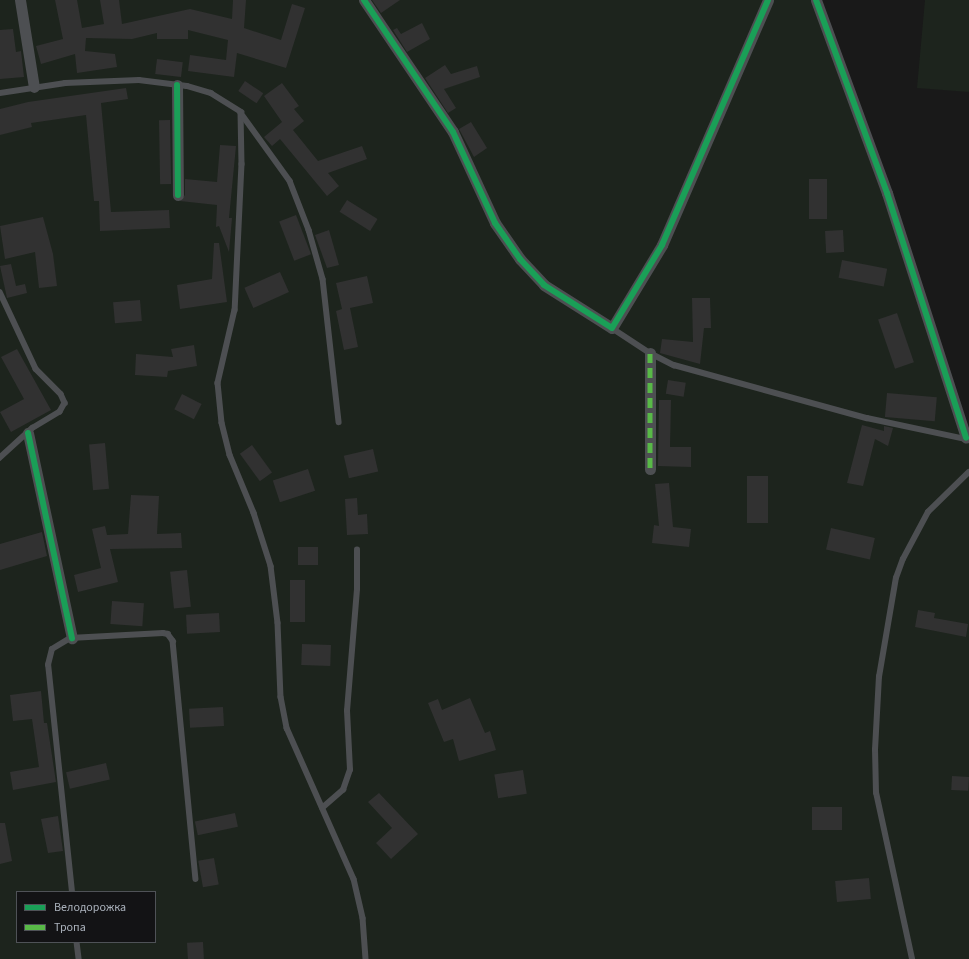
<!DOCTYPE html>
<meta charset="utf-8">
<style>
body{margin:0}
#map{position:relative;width:969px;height:959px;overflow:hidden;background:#191919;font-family:"Source Sans 3",sans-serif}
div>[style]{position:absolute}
.green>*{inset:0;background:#1d241d}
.building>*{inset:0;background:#313131;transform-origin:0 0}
.service>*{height:5.5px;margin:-2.75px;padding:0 2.75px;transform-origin:2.75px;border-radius:2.75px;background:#4d4f52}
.minor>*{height:11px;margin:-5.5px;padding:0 5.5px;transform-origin:5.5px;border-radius:5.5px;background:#4d4f52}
.quiet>*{height:5px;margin-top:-2.5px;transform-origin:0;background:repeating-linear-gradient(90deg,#58b947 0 10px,transparent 0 15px)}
.cycleway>*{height:6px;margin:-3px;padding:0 3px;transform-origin:3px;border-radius:3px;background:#1a9f57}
span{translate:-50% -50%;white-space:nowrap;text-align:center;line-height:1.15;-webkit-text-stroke:3.5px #131315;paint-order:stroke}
.legend{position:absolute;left:16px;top:891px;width:140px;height:52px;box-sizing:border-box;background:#131315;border:1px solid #4f5257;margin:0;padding:5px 7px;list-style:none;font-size:12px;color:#aab1bb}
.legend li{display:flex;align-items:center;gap:8px;height:20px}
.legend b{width:20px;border:1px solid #4f5257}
</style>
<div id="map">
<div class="green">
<i style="clip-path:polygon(evenodd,0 0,819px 0,962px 428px,969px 429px,969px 959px,0 959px,0 0,17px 892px,155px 892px,155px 942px,17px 942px,17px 892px)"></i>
<i style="clip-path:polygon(925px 0,969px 0,969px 92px,917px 88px)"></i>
</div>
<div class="building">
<i style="clip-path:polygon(55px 0,77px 0,82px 28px,104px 24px,100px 0,119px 0,122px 24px,190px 9px,232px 19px,233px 0,246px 0,244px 28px,281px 40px,292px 4px,305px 8px,286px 68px,237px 53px,234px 77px,188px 71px,190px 55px,226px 60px,228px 40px,188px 30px,188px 39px,157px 39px,157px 33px,132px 39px,86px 38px,85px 51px,115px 54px,117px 67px,77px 73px,75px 54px,41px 64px,36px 46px,63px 39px)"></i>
<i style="clip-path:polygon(372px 0,400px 0,381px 13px)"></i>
<i style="clip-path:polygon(422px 23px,430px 39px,407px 52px,393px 30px,397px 28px,401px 34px)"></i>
<i style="clip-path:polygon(13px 29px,16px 52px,21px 51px,24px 77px,0 79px,0 30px)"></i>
<i style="left:157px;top:59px;width:26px;height:15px;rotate:7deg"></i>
<i style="clip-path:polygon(445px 65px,451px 74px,477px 66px,480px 77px,444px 89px,456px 108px,448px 113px,425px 78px)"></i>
<i style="left:245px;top:81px;width:22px;height:12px;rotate:34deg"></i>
<i style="clip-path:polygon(282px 83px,299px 106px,294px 109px,304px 121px,293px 130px,318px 161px,362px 146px,367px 159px,328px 173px,339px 186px,327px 196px,280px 139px,272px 146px,264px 137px,282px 122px,264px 96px)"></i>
<i style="clip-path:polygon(126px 88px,128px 99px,101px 103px,111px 212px,169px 210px,170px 228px,100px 231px,99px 201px,94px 201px,86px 115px,31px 123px,32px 127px,0 135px,0 109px,28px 102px)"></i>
<i style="left:170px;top:120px;width:64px;height:11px;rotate:89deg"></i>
<i style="clip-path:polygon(471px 122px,487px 148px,474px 157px,459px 129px)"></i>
<i style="clip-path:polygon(220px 145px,236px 146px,229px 218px,232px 218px,229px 252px,219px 226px,216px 227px,217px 205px,180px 201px,185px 195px,185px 179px,217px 182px)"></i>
<i style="left:809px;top:179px;width:18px;height:40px"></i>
<i style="left:347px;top:200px;width:36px;height:14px;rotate:32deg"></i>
<i style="left:296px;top:215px;width:42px;height:18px;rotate:69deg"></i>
<i style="clip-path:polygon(43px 217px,53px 254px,57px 286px,39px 288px,35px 252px,5px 259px,0 226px)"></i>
<i style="clip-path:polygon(329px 230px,339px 265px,327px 268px,315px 235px)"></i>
<i style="left:843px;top:230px;width:22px;height:18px;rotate:87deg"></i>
<i style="clip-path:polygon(214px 243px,219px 243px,227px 302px,180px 309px,177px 285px,212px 279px)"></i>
<i style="left:842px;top:260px;width:46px;height:18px;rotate:11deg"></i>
<i style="clip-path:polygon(11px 264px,16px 286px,25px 284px,27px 293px,7px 298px,0 266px)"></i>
<i style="left:280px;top:272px;width:22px;height:39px;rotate:66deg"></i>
<i style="clip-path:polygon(367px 276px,373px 303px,350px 308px,358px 347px,344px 350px,336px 311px,342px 309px,336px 283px)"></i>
<i style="clip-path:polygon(692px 298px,710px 298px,711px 328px,704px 328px,700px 364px,660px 353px,662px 339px,693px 342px)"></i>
<i style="left:140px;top:300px;width:21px;height:27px;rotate:85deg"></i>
<i style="left:897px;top:313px;width:52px;height:20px;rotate:71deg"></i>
<i style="clip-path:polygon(194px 345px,197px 366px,168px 371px,167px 377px,135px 375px,136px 354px,173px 357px,171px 349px)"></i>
<i style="clip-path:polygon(17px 349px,51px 410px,11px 432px,0 412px,24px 399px,1px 357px)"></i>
<i style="left:668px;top:380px;width:18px;height:14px;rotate:9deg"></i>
<i style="left:887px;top:393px;width:50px;height:24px;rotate:5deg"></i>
<i style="left:182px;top:394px;width:22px;height:17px;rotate:27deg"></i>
<i style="clip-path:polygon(659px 400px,671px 400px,670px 447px,691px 447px,691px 467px,658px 466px)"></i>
<i style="clip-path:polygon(862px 425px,884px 431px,884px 426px,893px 428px,888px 446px,875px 439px,863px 486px,847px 483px)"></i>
<i style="left:105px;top:443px;width:46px;height:16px;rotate:85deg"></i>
<i style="left:252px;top:445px;width:34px;height:15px;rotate:54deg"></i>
<i style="left:373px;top:449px;width:23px;height:30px;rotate:77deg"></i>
<i style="left:308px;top:469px;width:23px;height:37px;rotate:72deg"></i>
<i style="left:747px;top:476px;width:21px;height:47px"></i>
<i style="clip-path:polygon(669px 483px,673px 527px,691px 529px,689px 547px,652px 543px,654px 525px,659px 526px,655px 484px)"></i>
<i style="clip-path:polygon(131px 495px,159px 496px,157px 534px,181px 533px,182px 548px,110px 549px,118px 582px,78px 592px,74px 575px,101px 568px,92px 529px,105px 526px,107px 535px,128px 534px)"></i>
<i style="clip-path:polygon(357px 498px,358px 515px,367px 514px,368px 534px,347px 535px,345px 499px)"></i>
<i style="left:831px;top:528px;width:45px;height:22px;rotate:13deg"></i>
<i style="clip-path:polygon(42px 532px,47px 556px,0 570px,0 544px)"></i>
<i style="left:298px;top:547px;width:20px;height:18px"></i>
<i style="left:187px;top:570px;width:37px;height:17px;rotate:84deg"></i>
<i style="left:290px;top:580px;width:15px;height:42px"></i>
<i style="left:112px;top:601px;width:32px;height:23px;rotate:4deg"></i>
<i style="clip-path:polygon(918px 610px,935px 613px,934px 618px,968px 624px,966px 637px,915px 627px)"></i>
<i style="left:219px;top:613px;width:19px;height:33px;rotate:87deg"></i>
<i style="left:302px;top:644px;width:29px;height:21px;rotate:2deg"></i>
<i style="clip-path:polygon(41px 691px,44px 723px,47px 723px,56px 782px,13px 790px,10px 772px,39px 767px,32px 719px,13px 721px,10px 695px)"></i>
<i style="clip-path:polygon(470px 698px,485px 733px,490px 731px,496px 750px,459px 761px,453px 739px,444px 742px,428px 703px,438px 699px,442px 710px)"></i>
<i style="left:223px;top:707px;width:19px;height:34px;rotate:87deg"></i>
<i style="left:106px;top:763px;width:17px;height:41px;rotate:77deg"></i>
<i style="left:523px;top:770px;width:24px;height:29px;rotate:81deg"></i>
<i style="left:952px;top:776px;width:17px;height:14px;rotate:3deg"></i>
<i style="clip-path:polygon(379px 793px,418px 834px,391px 859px,376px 843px,392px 828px,368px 802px)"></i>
<i style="left:812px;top:807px;width:30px;height:23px"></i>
<i style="left:235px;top:813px;width:14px;height:41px;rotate:78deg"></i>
<i style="clip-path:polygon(58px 816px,63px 851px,48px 853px,41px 819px)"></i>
<i style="clip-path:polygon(0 823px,5px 823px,12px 861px,0 864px)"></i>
<i style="left:214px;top:858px;width:27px;height:16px;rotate:80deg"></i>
<i style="left:869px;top:878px;width:21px;height:34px;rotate:85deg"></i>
<i style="left:203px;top:942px;width:17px;height:16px;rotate:87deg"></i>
</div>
<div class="service">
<i style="left:0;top:93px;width:66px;rotate:-8.7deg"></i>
<i style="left:65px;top:83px;width:74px;rotate:-2.3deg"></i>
<i style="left:139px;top:80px;width:48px;rotate:7.1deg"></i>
<i style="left:187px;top:86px;width:25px;rotate:16deg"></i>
<i style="left:211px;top:93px;width:36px;rotate:32deg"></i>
<i style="left:241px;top:112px;width:52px;rotate:88.9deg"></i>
<i style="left:242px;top:164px;width:146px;rotate:92.7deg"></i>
<i style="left:235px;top:310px;width:75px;rotate:103.1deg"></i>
<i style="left:218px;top:383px;width:40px;rotate:84.3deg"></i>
<i style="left:222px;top:423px;width:33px;rotate:76deg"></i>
<i style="left:230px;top:455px;width:63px;rotate:67.5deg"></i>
<i style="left:254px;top:513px;width:56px;rotate:72.2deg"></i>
<i style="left:271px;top:566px;width:57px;rotate:83deg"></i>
<i style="left:278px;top:623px;width:74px;rotate:87.7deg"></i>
<i style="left:281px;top:697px;width:32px;rotate:79deg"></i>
<i style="left:287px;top:728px;width:165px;rotate:66.1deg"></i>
<i style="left:354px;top:879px;width:40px;rotate:77deg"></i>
<i style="left:363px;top:918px;width:41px;rotate:85.8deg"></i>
<i style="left:241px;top:113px;width:84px;rotate:54.2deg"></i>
<i style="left:290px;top:181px;width:53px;rotate:68.8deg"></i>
<i style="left:309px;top:230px;width:51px;rotate:74.1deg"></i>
<i style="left:323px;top:279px;width:144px;rotate:83.6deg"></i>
<i style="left:0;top:292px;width:85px;rotate:64.9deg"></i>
<i style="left:36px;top:369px;width:35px;rotate:45deg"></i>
<i style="left:61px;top:394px;width:10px;rotate:66deg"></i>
<i style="left:65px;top:403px;width:10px;rotate:119deg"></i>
<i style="left:60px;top:412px;width:31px;rotate:149deg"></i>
<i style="left:33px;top:428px;width:45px;rotate:137.7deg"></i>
<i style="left:612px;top:328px;width:45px;rotate:33.3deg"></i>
<i style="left:650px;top:353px;width:27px;rotate:27deg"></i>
<i style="left:674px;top:365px;width:200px;rotate:15.4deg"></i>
<i style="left:867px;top:418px;width:101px;rotate:12deg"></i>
<i style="left:322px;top:808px;width:28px;rotate:-41deg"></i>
<i style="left:343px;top:790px;width:21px;rotate:-71deg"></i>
<i style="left:350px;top:770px;width:59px;rotate:-92.9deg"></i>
<i style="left:347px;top:711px;width:122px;rotate:-85.3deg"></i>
<i style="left:357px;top:589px;width:39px;rotate:-90deg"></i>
<i style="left:72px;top:892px;width:228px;rotate:-96deg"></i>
<i style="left:48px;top:665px;width:16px;rotate:-76deg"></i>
<i style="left:52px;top:649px;width:21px;rotate:-31deg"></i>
<i style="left:70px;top:638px;width:93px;rotate:-3.1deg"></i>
<i style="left:163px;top:633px;width:5px;rotate:11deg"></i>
<i style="left:168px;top:634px;width:9px;rotate:54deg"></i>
<i style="left:173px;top:641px;width:239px;rotate:84.5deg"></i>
<i style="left:77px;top:942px;width:17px;rotate:83deg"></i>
<i style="left:912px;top:959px;width:170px;rotate:-102.2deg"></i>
<i style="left:876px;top:793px;width:43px;rotate:-91.3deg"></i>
<i style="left:875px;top:750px;width:73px;rotate:-86.9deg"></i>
<i style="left:879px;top:677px;width:100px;rotate:-80.3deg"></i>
<i style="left:896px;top:578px;width:20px;rotate:-70deg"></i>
<i style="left:903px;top:559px;width:53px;rotate:-62deg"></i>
<i style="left:928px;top:512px;width:57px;rotate:-44.3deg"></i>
</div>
<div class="minor">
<i style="left:20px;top:0;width:88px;rotate:80.9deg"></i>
<i style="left:364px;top:0;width:159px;rotate:56deg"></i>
<i style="left:453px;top:132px;width:100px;rotate:65.2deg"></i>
<i style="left:495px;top:223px;width:44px;rotate:55.2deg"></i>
<i style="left:520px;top:259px;width:35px;rotate:47deg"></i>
<i style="left:544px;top:285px;width:80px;rotate:32.3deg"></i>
<i style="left:612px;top:328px;width:97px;rotate:-58.9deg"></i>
<i style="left:662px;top:245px;width:267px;rotate:-66.6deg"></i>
<i style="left:816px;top:0;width:206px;rotate:69.8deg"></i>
<i style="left:887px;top:193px;width:257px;rotate:72.1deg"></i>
<i style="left:177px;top:85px;width:110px;rotate:89.5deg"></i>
<i style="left:650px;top:353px;width:116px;rotate:90deg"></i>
<i style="left:28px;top:433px;width:210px;rotate:77.9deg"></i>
</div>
<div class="quiet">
<i style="left:650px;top:353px;width:116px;rotate:90deg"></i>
</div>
<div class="cycleway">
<i style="left:364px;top:0;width:159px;rotate:56deg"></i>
<i style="left:453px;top:132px;width:100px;rotate:65.2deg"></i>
<i style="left:495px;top:223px;width:44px;rotate:55.2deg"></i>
<i style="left:520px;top:259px;width:35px;rotate:47deg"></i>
<i style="left:544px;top:285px;width:80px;rotate:32.3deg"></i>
<i style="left:612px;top:328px;width:97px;rotate:-58.9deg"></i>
<i style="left:662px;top:245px;width:267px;rotate:-66.6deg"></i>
<i style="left:816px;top:0;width:206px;rotate:69.8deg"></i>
<i style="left:887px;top:193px;width:257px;rotate:72.1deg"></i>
<i style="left:177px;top:85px;width:110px;rotate:89.5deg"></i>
<i style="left:28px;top:433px;width:210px;rotate:77.9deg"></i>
</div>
<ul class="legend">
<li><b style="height:5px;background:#1a9f57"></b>Велодорожка</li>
<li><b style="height:5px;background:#58b947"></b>Тропа</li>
</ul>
</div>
